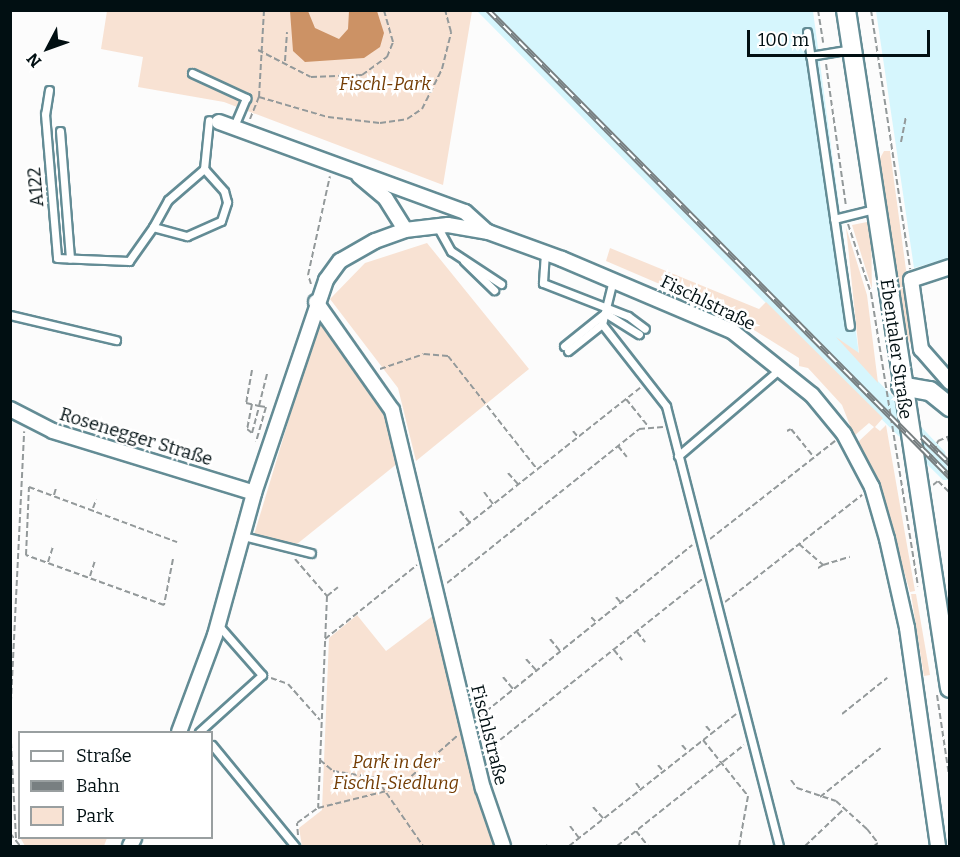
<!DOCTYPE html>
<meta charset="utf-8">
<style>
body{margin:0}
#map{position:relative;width:960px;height:857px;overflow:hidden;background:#fcfcfc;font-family:Bitter,serif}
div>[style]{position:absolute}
.built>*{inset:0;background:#d6f6fd}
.green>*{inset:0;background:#f8e2d3}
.water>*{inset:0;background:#cc9265}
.path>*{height:2px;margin-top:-1px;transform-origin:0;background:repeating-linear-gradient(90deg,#93999a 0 6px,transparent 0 9px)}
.roads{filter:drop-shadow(2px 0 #638c95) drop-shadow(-2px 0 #638c95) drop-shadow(0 2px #638c95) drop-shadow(0 -2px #638c95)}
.lane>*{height:7px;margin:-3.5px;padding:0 3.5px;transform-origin:3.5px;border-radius:3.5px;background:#fff}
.street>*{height:14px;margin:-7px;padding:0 7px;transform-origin:7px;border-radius:7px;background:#fff}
.secondary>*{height:18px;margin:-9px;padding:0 9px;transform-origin:9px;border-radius:9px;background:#fff}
.rail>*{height:6px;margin-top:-3px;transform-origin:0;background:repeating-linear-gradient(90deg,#fff 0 11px,#787f81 0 22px);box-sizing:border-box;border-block:2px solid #787f81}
span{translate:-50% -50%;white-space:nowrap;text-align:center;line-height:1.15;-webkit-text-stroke:5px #fff;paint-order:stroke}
.park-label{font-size:18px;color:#733c03;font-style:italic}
.street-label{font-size:18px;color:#010f12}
.frame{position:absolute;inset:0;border:12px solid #010f12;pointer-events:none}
.legend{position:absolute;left:18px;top:731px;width:195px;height:108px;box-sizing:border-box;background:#fff;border:2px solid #999fa0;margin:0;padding:8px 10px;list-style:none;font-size:18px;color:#010f12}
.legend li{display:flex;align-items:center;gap:12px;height:30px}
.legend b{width:30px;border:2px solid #999fa0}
.north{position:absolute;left:18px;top:18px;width:60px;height:60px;-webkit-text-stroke:4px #fff;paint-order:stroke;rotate:229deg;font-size:16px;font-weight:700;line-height:24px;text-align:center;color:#010f12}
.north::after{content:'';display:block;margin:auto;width:21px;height:27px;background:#010f12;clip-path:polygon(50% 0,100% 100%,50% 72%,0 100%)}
.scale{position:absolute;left:747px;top:30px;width:183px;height:27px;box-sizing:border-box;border:3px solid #010f12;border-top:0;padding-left:8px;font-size:18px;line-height:21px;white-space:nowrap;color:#010f12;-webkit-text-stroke:4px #fff;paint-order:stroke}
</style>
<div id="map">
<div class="built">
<i style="clip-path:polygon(477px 11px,813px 11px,860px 362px,945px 452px,949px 480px,943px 480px,847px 385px)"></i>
<i style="clip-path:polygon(876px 11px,949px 11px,949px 258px,914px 268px)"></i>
</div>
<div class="green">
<i style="clip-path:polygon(107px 11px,472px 11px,443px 185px,224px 102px,138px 87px,143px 57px,101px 49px)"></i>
<i style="clip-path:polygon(884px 151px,890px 151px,918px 359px,904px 331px,878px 162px)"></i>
<i style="clip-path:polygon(867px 222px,871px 231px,872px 289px,852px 225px)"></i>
<i style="clip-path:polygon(846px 227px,867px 295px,878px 383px,836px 337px,859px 353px)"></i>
<i style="clip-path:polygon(427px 243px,529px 369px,416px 461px,398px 388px,330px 299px,365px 263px)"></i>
<i style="clip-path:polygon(610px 248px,759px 309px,766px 302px,883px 418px,875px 427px,880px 431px,886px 425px,915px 591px,910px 592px,876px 475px,858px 442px,874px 427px,869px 423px,854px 436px,842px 405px,808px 368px,799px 366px,799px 358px,725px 312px,606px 261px)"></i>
<i style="clip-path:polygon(320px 316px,383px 398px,398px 463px,297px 544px,254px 535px)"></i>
<i style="clip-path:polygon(911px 594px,916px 594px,930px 675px,924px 676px)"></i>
<i style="clip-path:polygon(357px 615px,386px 651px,434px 615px,476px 795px,496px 846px,302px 846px,299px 828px,322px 810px,329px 638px)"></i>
<i style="clip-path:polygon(107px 838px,104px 846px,25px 846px,21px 839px)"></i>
</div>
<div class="water">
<i style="clip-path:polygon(290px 11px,308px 11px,315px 28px,339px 39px,348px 29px,349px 11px,377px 11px,384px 33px,380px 47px,364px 58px,305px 62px,293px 51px)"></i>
</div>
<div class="path">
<i style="left:818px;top:10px;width:33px;rotate:81deg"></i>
<i style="left:871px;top:10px;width:262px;rotate:81.4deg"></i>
<i style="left:258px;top:50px;width:59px;rotate:27deg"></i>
<i style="left:311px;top:77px;width:51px;rotate:-2.2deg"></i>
<i style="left:362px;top:75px;width:31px;rotate:-36deg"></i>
<i style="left:387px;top:57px;width:16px;rotate:-68deg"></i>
<i style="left:393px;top:42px;width:33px;rotate:-106deg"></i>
<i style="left:285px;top:61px;width:29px;rotate:-86deg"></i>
<i style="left:826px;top:64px;width:144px;rotate:82deg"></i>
<i style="left:259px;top:97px;width:72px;rotate:16.2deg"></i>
<i style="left:328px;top:117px;width:52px;rotate:6.6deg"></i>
<i style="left:380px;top:123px;width:27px;rotate:-8deg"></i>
<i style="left:407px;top:119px;width:18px;rotate:-34deg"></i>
<i style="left:422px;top:109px;width:45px;rotate:-63.4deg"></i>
<i style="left:442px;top:69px;width:38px;rotate:-76deg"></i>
<i style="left:451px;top:32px;width:23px;rotate:-105deg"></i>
<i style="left:250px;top:119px;width:24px;rotate:-68deg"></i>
<i style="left:259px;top:97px;width:87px;rotate:-86.7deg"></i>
<i style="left:901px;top:142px;width:25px;rotate:-79deg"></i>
<i style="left:848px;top:224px;width:73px;rotate:71.6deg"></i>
<i style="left:871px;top:293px;width:297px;rotate:80.9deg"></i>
<i style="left:311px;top:284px;width:9px;rotate:-108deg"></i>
<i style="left:308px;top:275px;width:101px;rotate:-77.5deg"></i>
<i style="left:380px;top:369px;width:46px;rotate:-18.8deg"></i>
<i style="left:424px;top:354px;width:24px;rotate:5deg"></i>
<i style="left:448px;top:356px;width:144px;rotate:51.8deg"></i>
<i style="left:252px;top:370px;width:34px;rotate:100deg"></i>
<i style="left:246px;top:403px;width:13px;rotate:13deg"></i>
<i style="left:259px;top:406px;width:34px;rotate:-76deg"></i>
<i style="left:626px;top:399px;width:35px;rotate:51deg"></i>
<i style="left:252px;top:404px;width:25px;rotate:101deg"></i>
<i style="left:247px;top:429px;width:6px;rotate:39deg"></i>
<i style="left:252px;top:433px;width:28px;rotate:-75deg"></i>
<i style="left:259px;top:406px;width:7px;rotate:8deg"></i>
<i style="left:266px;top:407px;width:36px;rotate:106deg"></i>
<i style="left:573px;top:431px;width:8px;rotate:50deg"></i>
<i style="left:787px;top:431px;width:4px;rotate:-27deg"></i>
<i style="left:791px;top:429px;width:36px;rotate:51deg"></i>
<i style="left:947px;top:436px;width:9px;rotate:72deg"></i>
<i style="left:618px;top:446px;width:14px;rotate:51deg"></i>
<i style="left:930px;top:460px;width:21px;rotate:-67deg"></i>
<i style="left:938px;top:441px;width:13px;rotate:-23deg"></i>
<i style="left:508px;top:473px;width:15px;rotate:48deg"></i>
<i style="left:933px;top:485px;width:6px;rotate:-39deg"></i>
<i style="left:938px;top:481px;width:17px;rotate:45deg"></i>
<i style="left:484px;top:492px;width:15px;rotate:53deg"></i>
<i style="left:54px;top:495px;width:7px;rotate:-74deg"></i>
<i style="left:93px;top:508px;width:9px;rotate:-69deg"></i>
<i style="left:460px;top:511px;width:16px;rotate:50deg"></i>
<i style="left:710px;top:539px;width:159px;rotate:-38.1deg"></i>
<i style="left:799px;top:544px;width:32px;rotate:41deg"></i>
<i style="left:823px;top:565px;width:6px;rotate:149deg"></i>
<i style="left:438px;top:548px;width:258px;rotate:-38.4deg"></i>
<i style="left:173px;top:559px;width:47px;rotate:101.1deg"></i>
<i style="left:164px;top:605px;width:147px;rotate:-160.1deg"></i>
<i style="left:26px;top:555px;width:68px;rotate:-87.5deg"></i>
<i style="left:29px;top:487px;width:158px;rotate:20.4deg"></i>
<i style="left:295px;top:559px;width:49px;rotate:49.1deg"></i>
<i style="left:327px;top:596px;width:212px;rotate:92.4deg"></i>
<i style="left:48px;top:562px;width:16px;rotate:-72deg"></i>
<i style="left:823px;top:565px;width:28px;rotate:-17deg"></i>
<i style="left:90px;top:576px;width:16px;rotate:-72deg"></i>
<i style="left:447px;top:583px;width:246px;rotate:-38.7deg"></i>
<i style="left:639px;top:429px;width:24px;rotate:-5deg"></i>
<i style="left:327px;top:596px;width:14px;rotate:-39deg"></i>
<i style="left:616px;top:597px;width:8px;rotate:50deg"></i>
<i style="left:725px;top:602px;width:174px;rotate:-38deg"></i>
<i style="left:591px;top:617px;width:8px;rotate:45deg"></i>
<i style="left:637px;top:632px;width:13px;rotate:51deg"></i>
<i style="left:325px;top:639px;width:118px;rotate:-38.8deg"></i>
<i style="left:550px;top:639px;width:17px;rotate:50deg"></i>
<i style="left:614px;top:650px;width:13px;rotate:51deg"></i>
<i style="left:526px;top:659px;width:15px;rotate:48deg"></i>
<i style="left:503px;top:677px;width:16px;rotate:50deg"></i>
<i style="left:271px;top:678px;width:18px;rotate:19deg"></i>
<i style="left:288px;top:684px;width:48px;rotate:48.4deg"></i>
<i style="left:937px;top:695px;width:88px;rotate:81.5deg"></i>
<i style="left:842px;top:714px;width:58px;rotate:-38.7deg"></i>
<i style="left:479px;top:717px;width:274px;rotate:-38.9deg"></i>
<i style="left:10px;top:721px;width:290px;rotate:-87.2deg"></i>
<i style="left:10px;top:724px;width:115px;rotate:87deg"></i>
<i style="left:706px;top:726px;width:9px;rotate:49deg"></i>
<i style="left:703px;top:740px;width:72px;rotate:51.2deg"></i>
<i style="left:748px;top:796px;width:51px;rotate:100.2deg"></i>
<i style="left:682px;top:745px;width:9px;rotate:49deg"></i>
<i style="left:486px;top:751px;width:276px;rotate:-38.5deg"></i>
<i style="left:320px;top:760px;width:17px;rotate:40deg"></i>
<i style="left:333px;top:771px;width:44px;rotate:9.2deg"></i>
<i style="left:376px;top:778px;width:83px;rotate:55.3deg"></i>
<i style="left:658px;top:765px;width:9px;rotate:49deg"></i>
<i style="left:791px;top:780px;width:10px;rotate:53deg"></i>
<i style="left:797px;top:788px;width:41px;rotate:18.4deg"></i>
<i style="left:836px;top:801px;width:42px;rotate:42.1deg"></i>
<i style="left:867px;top:829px;width:18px;rotate:52deg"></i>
<i style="left:878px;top:843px;width:5px;rotate:143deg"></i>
<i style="left:636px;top:783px;width:9px;rotate:54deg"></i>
<i style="left:820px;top:797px;width:80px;rotate:-38.9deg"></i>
<i style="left:593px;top:807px;width:15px;rotate:48deg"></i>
<i style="left:570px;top:826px;width:15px;rotate:53deg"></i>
<i style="left:636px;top:831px;width:19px;rotate:51deg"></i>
<i style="left:10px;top:833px;width:16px;rotate:52deg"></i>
<i style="left:298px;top:835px;width:12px;rotate:-95deg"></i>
<i style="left:297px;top:823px;width:26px;rotate:-36deg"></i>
<i style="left:318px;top:808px;width:82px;rotate:-14deg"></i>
<i style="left:398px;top:788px;width:79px;rotate:-41.4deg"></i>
<i style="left:546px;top:845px;width:1px;rotate:45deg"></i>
<i style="left:569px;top:846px;width:213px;rotate:-38.3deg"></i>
<i style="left:617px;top:846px;width:162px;rotate:-38.5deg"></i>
<i style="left:805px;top:846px;width:54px;rotate:-43.5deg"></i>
</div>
<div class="roads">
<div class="lane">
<i style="left:807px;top:32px;width:297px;rotate:81.7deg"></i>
<i style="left:810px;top:56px;width:43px;rotate:-9.5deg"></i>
<i style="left:192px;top:73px;width:60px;rotate:24.8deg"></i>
<i style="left:246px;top:98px;width:30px;rotate:113deg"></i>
<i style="left:49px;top:90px;width:24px;rotate:99deg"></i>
<i style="left:45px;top:114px;width:144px;rotate:85.2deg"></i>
<i style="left:57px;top:258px;width:72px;rotate:2.4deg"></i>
<i style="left:129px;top:261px;width:42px;rotate:-54.8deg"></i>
<i style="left:153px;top:227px;width:35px;rotate:15deg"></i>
<i style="left:187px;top:236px;width:37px;rotate:-24deg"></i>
<i style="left:221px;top:221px;width:20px;rotate:-72deg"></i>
<i style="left:227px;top:202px;width:11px;rotate:-105deg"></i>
<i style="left:224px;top:191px;width:30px;rotate:-132deg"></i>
<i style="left:204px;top:169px;width:49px;rotate:-84.2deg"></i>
<i style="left:60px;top:131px;width:128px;rotate:85.5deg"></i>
<i style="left:834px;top:219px;width:41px;rotate:-14deg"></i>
<i style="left:437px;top:226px;width:29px;rotate:61deg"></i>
<i style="left:451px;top:251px;width:60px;rotate:33.4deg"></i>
<i style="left:153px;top:227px;width:31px;rotate:-61deg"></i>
<i style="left:168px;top:200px;width:48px;rotate:-40.7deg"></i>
<i style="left:545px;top:253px;width:30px;rotate:94deg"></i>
<i style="left:543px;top:283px;width:91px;rotate:21.2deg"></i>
<i style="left:628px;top:316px;width:21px;rotate:37deg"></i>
<i style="left:464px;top:261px;width:42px;rotate:44deg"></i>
<i style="left:613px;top:280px;width:45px;rotate:104deg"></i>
<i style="left:602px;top:324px;width:104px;rotate:52deg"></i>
<i style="left:666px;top:406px;width:454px;rotate:75.6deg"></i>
<i style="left:10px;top:315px;width:109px;rotate:13.3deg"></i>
<i style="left:564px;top:346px;width:53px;rotate:-38.8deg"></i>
<i style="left:605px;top:313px;width:40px;rotate:32deg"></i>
<i style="left:568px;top:351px;width:43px;rotate:-38.5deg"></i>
<i style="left:678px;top:456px;width:135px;rotate:-40.5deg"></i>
<i style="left:243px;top:536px;width:70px;rotate:14deg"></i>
<i style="left:199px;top:732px;width:85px;rotate:-42.1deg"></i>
<i style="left:262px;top:675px;width:67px;rotate:-131.3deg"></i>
<i style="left:212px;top:745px;width:131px;rotate:50.6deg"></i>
</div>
<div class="street">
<i style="left:219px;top:122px;width:262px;rotate:20.1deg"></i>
<i style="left:465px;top:212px;width:28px;rotate:42deg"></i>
<i style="left:359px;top:176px;width:35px;rotate:40deg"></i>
<i style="left:386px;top:199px;width:36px;rotate:58deg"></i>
<i style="left:950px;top:267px;width:41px;rotate:161.6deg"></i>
<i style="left:911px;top:280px;width:70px;rotate:81.8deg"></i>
<i style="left:921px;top:349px;width:44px;rotate:48.7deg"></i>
<i style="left:316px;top:302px;width:132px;rotate:54.9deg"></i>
<i style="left:392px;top:410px;width:389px;rotate:76.5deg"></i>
<i style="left:483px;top:788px;width:61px;rotate:71deg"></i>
<i style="left:10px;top:409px;width:48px;rotate:27.1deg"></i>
<i style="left:53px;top:431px;width:210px;rotate:17.1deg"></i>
<i style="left:179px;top:732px;width:103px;rotate:-69.6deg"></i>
<i style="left:215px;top:635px;width:147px;rotate:-74.6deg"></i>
<i style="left:254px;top:493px;width:225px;rotate:-71.3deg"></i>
<i style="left:326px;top:280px;width:24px;rotate:-54deg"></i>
<i style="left:340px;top:261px;width:40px;rotate:-29.7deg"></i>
<i style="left:375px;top:241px;width:32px;rotate:-20deg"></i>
<i style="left:405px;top:230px;width:43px;rotate:-6.6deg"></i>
<i style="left:448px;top:225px;width:41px;rotate:9.9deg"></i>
<i style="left:488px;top:232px;width:79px;rotate:20deg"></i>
<i style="left:562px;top:259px;width:185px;rotate:23deg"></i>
<i style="left:732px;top:331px;width:102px;rotate:38.7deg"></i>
<i style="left:812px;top:395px;width:50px;rotate:50.6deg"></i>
<i style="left:844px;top:434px;width:60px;rotate:62.2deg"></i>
<i style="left:872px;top:487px;width:54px;rotate:73.9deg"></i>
<i style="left:887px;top:539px;width:91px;rotate:77.3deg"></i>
<i style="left:907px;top:628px;width:220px;rotate:81.9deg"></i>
<i style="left:130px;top:846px;width:9px;rotate:-63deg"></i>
</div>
<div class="secondary">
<i style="left:846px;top:10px;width:686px;rotate:81.28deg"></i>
<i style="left:901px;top:386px;width:29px;rotate:10deg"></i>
<i style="left:930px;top:391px;width:26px;rotate:39deg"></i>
</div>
</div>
<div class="rail">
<i style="left:488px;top:10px;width:657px;rotate:45.31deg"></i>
<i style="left:922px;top:437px;width:39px;rotate:44deg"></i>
</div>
<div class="park-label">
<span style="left:385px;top:84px">Fischl-Park</span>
<span style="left:396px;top:773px">Park in der<br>Fischl-Siedlung</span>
</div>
<div class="street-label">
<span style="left:36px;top:187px;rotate:-95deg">A122</span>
<span style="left:708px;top:303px;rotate:26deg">Fischlstraße</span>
<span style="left:896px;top:349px;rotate:82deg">Ebentaler Straße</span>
<span style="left:136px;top:437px;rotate:17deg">Rosenegger Straße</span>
<span style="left:489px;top:735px;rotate:76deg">Fischlstraße</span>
</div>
<div class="frame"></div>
<ul class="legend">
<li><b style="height:8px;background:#fff"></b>Straße</li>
<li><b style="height:8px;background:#787f81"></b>Bahn</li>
<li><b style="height:16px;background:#f8e2d3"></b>Park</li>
</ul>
<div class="north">N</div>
<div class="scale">100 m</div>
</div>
